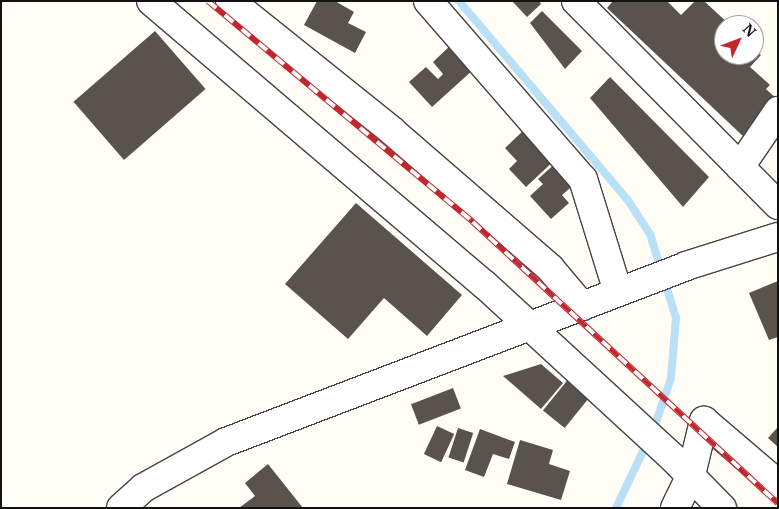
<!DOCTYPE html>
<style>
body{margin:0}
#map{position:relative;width:779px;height:509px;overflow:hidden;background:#fffdf5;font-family:Merriweather,serif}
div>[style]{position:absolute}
.stream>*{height:8px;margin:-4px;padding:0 4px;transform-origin:4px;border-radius:4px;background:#b9e0f7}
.building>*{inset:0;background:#5a524d;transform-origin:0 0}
.roads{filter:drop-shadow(1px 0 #444) drop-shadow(-1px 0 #444) drop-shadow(0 1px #444) drop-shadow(0 -1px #444)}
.minor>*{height:28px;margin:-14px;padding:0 14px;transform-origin:14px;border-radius:14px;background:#fff}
.rail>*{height:5.5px;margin-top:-2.75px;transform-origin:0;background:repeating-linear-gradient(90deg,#fff 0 11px,#c4262e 0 22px);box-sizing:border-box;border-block:1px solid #c4262e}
span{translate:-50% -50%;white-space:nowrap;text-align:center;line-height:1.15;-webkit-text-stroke:5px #fff;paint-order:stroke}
.frame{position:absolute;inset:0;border:2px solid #111;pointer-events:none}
.north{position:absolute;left:714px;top:15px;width:50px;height:50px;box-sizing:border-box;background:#fff;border:1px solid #a0a0a0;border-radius:50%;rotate:47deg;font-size:14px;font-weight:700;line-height:20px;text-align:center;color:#111}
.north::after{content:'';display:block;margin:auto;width:18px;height:22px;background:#c4262e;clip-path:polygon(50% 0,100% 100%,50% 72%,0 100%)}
</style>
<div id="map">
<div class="stream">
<i style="left:459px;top:1px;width:260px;rotate:49.7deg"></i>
<i style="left:627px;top:199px;width:42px;rotate:56.7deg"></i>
<i style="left:650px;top:234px;width:88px;rotate:72.8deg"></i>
<i style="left:676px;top:318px;width:60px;rotate:94.8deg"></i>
<i style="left:671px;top:378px;width:53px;rotate:108.8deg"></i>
<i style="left:654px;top:428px;width:89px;rotate:115.4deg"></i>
</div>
<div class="building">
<i style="clip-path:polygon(317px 1px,335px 1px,354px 12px,348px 23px,366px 32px,355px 53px,304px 25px)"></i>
<i style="clip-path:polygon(512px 1px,539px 1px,541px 4px,527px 17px)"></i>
<i style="clip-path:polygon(613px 1px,667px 1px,681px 15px,695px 1px,704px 1px,730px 25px,724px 25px,724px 55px,754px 55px,754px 48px,761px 55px,750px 67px,770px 85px,766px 89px,778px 100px,745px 138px,607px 8px)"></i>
<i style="clip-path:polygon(542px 11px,582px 51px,565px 69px,530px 23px)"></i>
<i style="left:155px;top:31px;width:77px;height:108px;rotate:49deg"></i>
<i style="clip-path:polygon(452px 44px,474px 69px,432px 107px,409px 82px,426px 67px,438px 79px,443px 74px,433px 62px)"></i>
<i style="clip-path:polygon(610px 77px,709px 177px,683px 207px,590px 98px)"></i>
<i style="clip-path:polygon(527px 127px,557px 158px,526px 187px,509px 169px,517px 161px,505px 148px)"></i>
<i style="clip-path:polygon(558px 161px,577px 182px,562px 195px,569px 203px,551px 219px,530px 196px,543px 184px,538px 179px)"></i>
<i style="clip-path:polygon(356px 203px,462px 295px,427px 336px,384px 298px,348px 339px,285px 284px)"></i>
<i style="clip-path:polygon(778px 281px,778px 337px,769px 340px,749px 293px)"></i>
<i style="clip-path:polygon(541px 364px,563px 383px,541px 409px,503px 376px)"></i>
<i style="left:570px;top:377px;width:28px;height:43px;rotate:39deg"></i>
<i style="left:453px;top:388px;width:22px;height:45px;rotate:69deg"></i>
<i style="left:437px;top:426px;width:19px;height:31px;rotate:25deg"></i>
<i style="clip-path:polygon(778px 427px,778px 447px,768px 438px)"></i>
<i style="left:458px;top:428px;width:16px;height:31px;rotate:18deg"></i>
<i style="clip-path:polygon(480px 429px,515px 442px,509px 459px,493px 454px,484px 477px,465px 470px)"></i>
<i style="clip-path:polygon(520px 440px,553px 450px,549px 464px,570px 471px,561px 500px,507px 484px)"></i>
<i style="clip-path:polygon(268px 464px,303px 508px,239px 508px,255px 496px,245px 483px)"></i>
</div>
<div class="roads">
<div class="minor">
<i style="left:151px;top:1px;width:438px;rotate:40.4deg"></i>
<i style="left:485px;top:285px;width:255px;rotate:42.6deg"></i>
<i style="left:673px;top:458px;width:70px;rotate:45.6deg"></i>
<i style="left:230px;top:1px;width:208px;rotate:38.7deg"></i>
<i style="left:392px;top:131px;width:209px;rotate:40.9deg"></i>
<i style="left:550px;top:268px;width:50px;rotate:49.9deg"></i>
<i style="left:428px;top:1px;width:236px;rotate:49deg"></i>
<i style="left:583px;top:179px;width:118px;rotate:72.8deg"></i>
<i style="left:576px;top:1px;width:287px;rotate:45.3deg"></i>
<i style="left:740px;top:167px;width:68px;rotate:-55.8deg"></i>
<i style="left:121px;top:508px;width:30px;rotate:-42deg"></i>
<i style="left:143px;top:488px;width:95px;rotate:-29deg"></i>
<i style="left:226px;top:442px;width:493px;rotate:-20.9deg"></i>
<i style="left:686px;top:266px;width:96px;rotate:-17.5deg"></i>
<i style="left:675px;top:508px;width:37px;rotate:-64deg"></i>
<i style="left:691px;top:475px;width:56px;rotate:-76.5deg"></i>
<i style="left:704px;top:421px;width:97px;rotate:40.4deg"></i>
</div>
</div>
<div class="rail">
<i style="left:208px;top:1px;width:345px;rotate:39.8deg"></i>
<i style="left:473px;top:222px;width:415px;rotate:42.7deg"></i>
</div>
<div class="frame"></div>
<div class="north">N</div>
</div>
